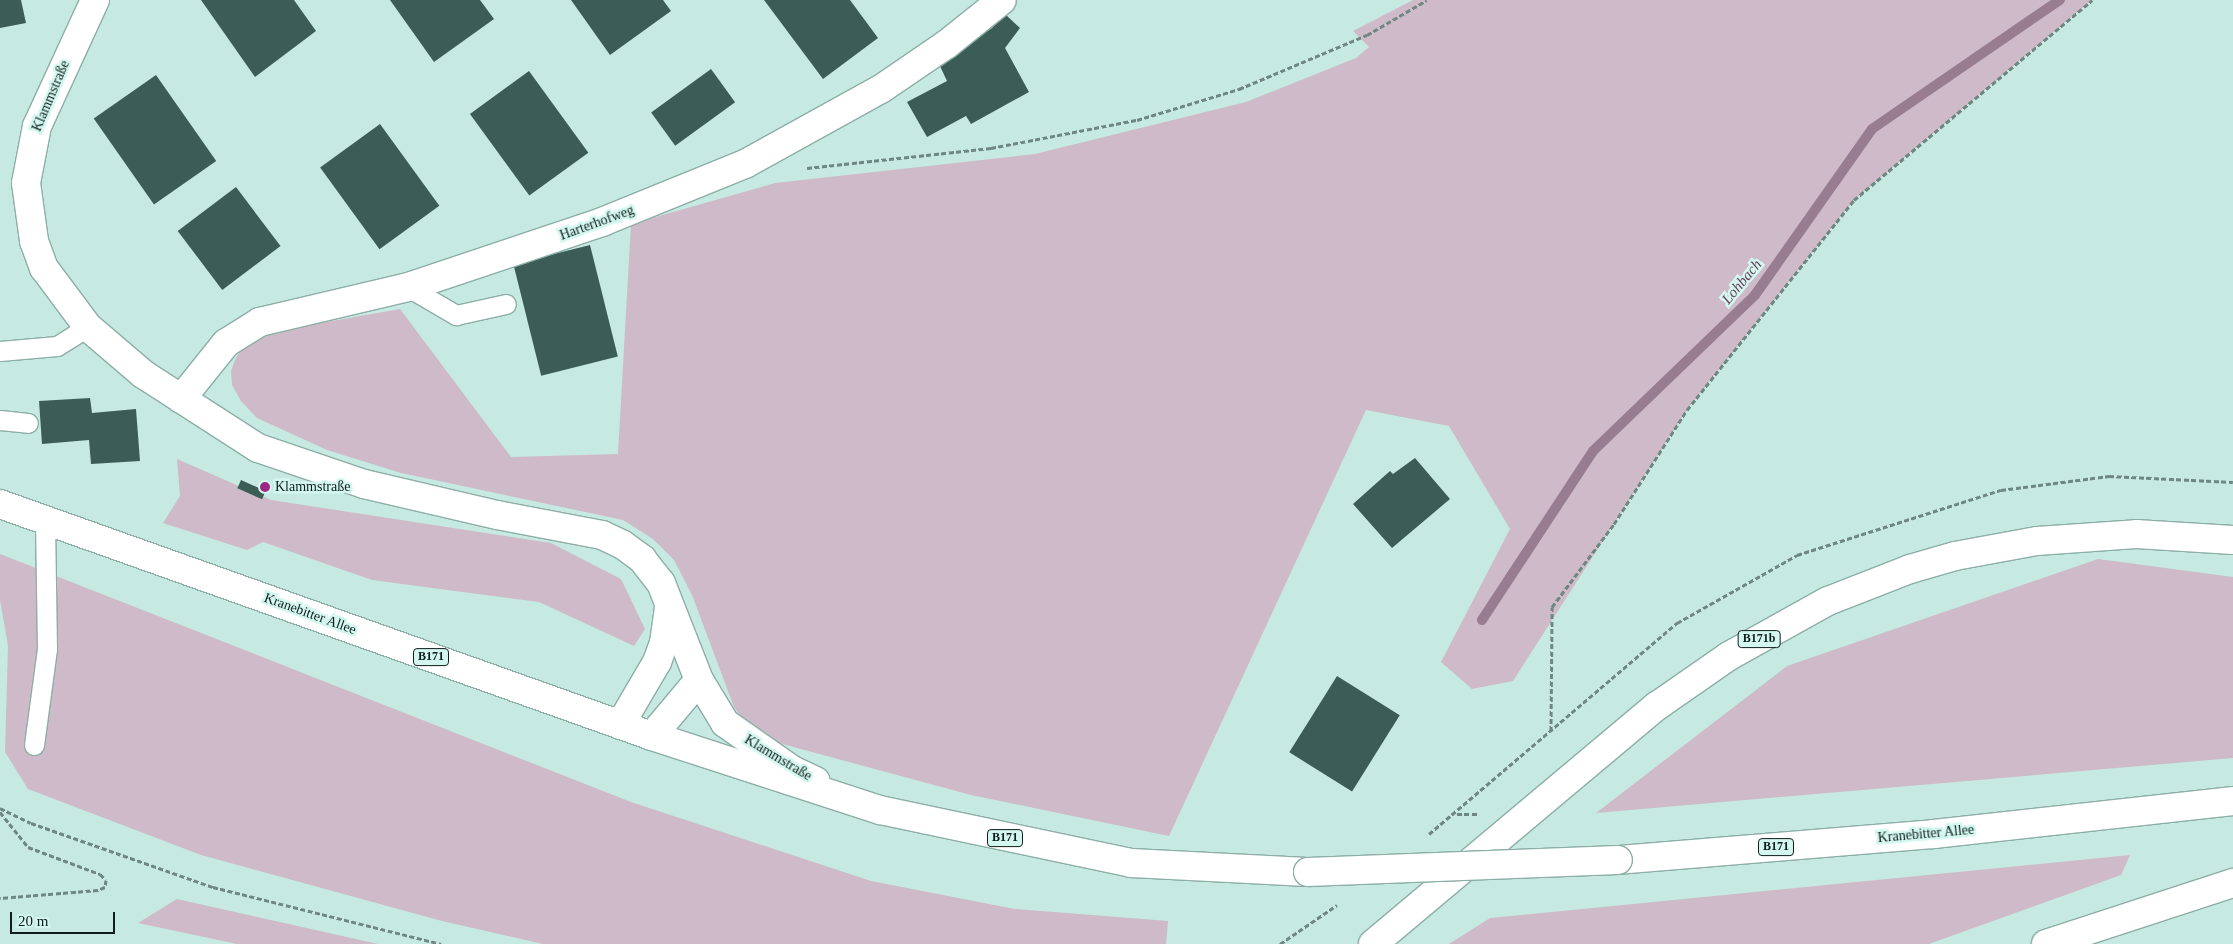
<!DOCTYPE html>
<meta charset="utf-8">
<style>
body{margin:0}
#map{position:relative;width:2233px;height:944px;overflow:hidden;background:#c6eae1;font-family:Georgia,serif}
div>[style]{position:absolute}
.green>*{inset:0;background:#cebac8}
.stream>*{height:10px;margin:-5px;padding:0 5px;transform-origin:5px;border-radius:5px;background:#987c8f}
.building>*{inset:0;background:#3c5d55;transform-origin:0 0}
.path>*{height:3px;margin-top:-1.5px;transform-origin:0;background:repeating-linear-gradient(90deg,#6e8781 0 5px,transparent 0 7.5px)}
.roads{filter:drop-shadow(1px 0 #8caea6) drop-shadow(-1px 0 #8caea6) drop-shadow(0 1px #8caea6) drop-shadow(0 -1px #8caea6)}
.service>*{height:19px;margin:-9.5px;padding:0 9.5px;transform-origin:9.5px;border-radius:9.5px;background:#fff}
.minor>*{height:28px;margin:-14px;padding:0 14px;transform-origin:14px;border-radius:14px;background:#fff}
.primary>*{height:28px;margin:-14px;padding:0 14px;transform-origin:14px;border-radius:14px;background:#fff}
.bridges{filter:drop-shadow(1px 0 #8caea6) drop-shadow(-1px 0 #8caea6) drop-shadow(0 1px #8caea6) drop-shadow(0 -1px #8caea6)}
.primary-bridge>*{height:28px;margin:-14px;padding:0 14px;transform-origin:14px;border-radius:14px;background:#fff}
.dots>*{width:14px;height:14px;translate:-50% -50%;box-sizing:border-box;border:2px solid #d3f7ee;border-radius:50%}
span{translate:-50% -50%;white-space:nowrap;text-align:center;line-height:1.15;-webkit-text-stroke:5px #d3f7ee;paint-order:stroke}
.shield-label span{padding:1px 4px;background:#d3f7ee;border:1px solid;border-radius:4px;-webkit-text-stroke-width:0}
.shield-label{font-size:12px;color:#101d1a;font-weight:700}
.street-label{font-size:14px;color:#101d1a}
.poi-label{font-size:14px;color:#101d1a}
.left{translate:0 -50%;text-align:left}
.water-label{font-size:15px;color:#693f5e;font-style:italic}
.scale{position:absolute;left:10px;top:912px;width:105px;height:22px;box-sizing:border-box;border:2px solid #101d1a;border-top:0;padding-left:6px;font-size:15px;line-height:18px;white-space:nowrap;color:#101d1a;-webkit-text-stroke:4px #d3f7ee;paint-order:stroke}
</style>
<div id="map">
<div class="green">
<i style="clip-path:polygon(1413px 0,2092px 0,1854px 200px,1687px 410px,1513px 681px,1472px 689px,1441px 662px,1510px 529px,1449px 426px,1366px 410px,1169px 836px,971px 795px,775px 742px,745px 723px,734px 707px,692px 595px,674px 560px,653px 539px,623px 520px,401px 473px,327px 450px,257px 418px,241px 401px,232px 385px,231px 371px,235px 360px,241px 349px,255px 340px,287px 329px,400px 309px,511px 457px,618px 454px,631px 224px,775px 183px,1035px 154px,1246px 102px,1356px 58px,1369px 47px,1353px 31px)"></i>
<i style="clip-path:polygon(177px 459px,271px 500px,551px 543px,621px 579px,645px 629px,634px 646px,539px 602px,372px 580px,263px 542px,247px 550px,163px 523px,180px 496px)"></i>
<i style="clip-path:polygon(0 554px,631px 802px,871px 881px,1015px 909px,1168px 921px,1166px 944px,543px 944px,442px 921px,201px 855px,28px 789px,5px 752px,8px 646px,0 600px)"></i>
<i style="clip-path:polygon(2098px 559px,2233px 577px,2233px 758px,1596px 813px,1787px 666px)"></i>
<i style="clip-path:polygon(2130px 855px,2121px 875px,1929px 944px,1449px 944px,1490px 918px)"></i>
<i style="clip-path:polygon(177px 899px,378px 944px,237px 944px,138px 923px)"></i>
</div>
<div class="stream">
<i style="left:1482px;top:620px;width:202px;rotate:-56.7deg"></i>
<i style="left:1593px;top:451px;width:225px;rotate:-43.9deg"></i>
<i style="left:1755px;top:295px;width:203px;rotate:-54.8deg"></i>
<i style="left:1872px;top:129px;width:228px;rotate:-34.5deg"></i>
</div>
<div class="building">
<i style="clip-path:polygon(0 0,21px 0,26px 23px,0 28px)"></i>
<i style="clip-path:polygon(201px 0,294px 0,316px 31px,255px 77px)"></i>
<i style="clip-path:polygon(390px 0,480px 0,494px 19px,434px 62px)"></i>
<i style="clip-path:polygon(571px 0,663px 0,671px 11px,610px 55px)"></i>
<i style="clip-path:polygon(764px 0,850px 0,878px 38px,823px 79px)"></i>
<i style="clip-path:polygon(1005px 14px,1020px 28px,1005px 48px,1029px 92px,971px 124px,966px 116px,927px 137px,907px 102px,947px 81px,939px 64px,992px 28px)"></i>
<i style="left:711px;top:69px;width:41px;height:74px;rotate:54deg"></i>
<i style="left:529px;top:71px;width:101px;height:73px;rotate:54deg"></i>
<i style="left:156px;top:75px;width:105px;height:76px;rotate:55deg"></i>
<i style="left:380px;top:124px;width:101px;height:74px;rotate:54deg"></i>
<i style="left:236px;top:187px;width:74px;height:73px;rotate:53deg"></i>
<i style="left:590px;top:245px;width:115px;height:79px;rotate:76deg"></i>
<i style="clip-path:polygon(90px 398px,92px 413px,136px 409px,140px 461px,91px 464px,89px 440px,42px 444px,39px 401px)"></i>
<i style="clip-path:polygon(1415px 458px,1450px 499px,1392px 548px,1353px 504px,1390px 471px,1393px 474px)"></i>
<i style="left:241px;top:480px;width:27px;height:9px;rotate:24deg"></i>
<i style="left:1337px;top:676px;width:74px;height:90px;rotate:32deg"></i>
</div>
<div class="path">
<i style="left:807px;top:168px;width:185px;rotate:-6.2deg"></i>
<i style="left:991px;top:148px;width:149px;rotate:-10.9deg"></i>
<i style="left:1137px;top:120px;width:107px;rotate:-16.9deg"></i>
<i style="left:1239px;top:89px;width:139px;rotate:-22.9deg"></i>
<i style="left:1367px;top:35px;width:69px;rotate:-30.3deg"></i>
<i style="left:1551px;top:731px;width:124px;rotate:-89.5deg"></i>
<i style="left:1552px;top:607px;width:104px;rotate:-53.2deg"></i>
<i style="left:1614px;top:524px;width:135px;rotate:-57.4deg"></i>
<i style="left:1687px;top:410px;width:268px;rotate:-51.5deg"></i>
<i style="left:1854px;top:200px;width:311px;rotate:-40deg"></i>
<i style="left:0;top:808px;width:34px;rotate:26deg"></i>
<i style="left:31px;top:823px;width:193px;rotate:19.4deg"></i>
<i style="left:213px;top:887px;width:235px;rotate:14deg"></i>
<i style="left:0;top:812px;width:45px;rotate:51.3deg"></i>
<i style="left:28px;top:847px;width:77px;rotate:20.6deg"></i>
<i style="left:100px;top:874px;width:8px;rotate:45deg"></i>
<i style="left:106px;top:880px;width:7px;rotate:98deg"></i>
<i style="left:105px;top:887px;width:8px;rotate:157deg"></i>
<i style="left:98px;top:890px;width:98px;rotate:175.3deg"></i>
<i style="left:1457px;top:814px;width:21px"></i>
<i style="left:1429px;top:834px;width:326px;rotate:-40.4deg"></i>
<i style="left:1677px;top:623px;width:138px;rotate:-29.5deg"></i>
<i style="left:1797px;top:555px;width:214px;rotate:-17.7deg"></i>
<i style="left:2001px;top:490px;width:109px;rotate:-7.4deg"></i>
<i style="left:2109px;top:476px;width:124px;rotate:2.8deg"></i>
<i style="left:1280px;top:944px;width:69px;rotate:-34.4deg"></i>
</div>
<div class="roads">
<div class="service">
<i style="left:408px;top:287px;width:56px;rotate:30.3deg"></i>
<i style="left:456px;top:315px;width:51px;rotate:-12.4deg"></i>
<i style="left:0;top:351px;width:57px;rotate:-5deg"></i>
<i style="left:57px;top:346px;width:36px;rotate:-32deg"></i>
<i style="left:0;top:420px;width:28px;rotate:6deg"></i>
<i style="left:34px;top:745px;width:97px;rotate:-82.3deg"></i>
<i style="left:47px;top:649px;width:129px;rotate:-90.9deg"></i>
</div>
<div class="minor">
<i style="left:95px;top:0;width:139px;rotate:114.7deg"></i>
<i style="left:37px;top:126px;width:58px;rotate:100.9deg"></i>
<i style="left:26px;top:183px;width:59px;rotate:82.1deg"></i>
<i style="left:34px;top:241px;width:29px;rotate:70deg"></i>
<i style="left:44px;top:268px;width:74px;rotate:53.3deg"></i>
<i style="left:88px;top:327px;width:72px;rotate:40.5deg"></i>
<i style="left:143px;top:374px;width:137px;rotate:32.8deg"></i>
<i style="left:258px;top:448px;width:112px;rotate:18.8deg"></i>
<i style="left:364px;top:484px;width:137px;rotate:13.1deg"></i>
<i style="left:497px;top:515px;width:107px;rotate:10.8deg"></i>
<i style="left:602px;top:535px;width:23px;rotate:25deg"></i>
<i style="left:623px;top:545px;width:24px;rotate:36deg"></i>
<i style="left:642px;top:559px;width:31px;rotate:52deg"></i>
<i style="left:661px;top:583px;width:104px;rotate:68.6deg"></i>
<i style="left:699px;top:680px;width:50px;rotate:58.8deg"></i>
<i style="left:725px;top:723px;width:82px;rotate:35deg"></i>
<i style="left:792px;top:770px;width:26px;rotate:25deg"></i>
<i style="left:181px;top:399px;width:72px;rotate:-51.2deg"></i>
<i style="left:226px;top:343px;width:40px;rotate:-32deg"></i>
<i style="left:260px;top:322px;width:152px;rotate:-13.3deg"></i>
<i style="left:408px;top:287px;width:205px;rotate:-18.5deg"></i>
<i style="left:602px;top:222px;width:154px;rotate:-22.1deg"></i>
<i style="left:745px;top:164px;width:155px;rotate:-28.9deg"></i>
<i style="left:881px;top:89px;width:80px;rotate:-34.3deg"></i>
<i style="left:947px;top:44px;width:70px;rotate:-38.7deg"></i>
<i style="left:620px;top:725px;width:73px;rotate:-59.6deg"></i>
<i style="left:657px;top:662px;width:20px;rotate:-70deg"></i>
<i style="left:664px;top:643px;width:36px;rotate:-82deg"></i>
<i style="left:652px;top:736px;width:73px;rotate:-50deg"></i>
</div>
<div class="primary">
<i style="left:0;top:504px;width:692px;rotate:19.59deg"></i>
<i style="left:652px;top:736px;width:240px;rotate:18deg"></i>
<i style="left:880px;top:810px;width:257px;rotate:11.9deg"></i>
<i style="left:1131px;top:863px;width:177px;rotate:2.9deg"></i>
<i style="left:1618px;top:860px;width:317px;rotate:-4.7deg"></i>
<i style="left:1934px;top:834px;width:301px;rotate:-6.3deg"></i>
<i style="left:1373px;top:944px;width:371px;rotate:-40deg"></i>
<i style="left:1657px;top:706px;width:88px;rotate:-34.8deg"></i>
<i style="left:1729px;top:656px;width:113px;rotate:-29.1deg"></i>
<i style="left:1828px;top:601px;width:88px;rotate:-21.3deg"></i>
<i style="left:1910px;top:569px;width:47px;rotate:-16.1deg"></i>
<i style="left:1955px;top:556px;width:83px;rotate:-10.4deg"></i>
<i style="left:2037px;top:541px;width:99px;rotate:-4deg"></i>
<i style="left:2136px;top:534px;width:97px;rotate:3.5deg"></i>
<i style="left:2046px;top:944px;width:197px;rotate:-18.1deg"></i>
</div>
</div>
<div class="bridges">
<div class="primary-bridge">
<i style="left:1308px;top:872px;width:310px;rotate:-2.2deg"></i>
</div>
</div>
<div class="dots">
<i style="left:265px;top:487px;background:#9c2884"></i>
</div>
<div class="shield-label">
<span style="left:1759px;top:639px">B171b</span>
<span style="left:431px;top:657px">B171</span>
<span style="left:1005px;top:838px">B171</span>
<span style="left:1776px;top:847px">B171</span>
</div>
<div class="street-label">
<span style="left:51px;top:96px;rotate:-67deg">Klammstraße</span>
<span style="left:597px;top:223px;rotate:-20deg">Harterhofweg</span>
<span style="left:310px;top:614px;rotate:20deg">Kranebitter Allee</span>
<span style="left:778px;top:758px;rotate:31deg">Klammstraße</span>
<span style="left:1926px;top:834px;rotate:-5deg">Kranebitter Allee</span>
</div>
<div class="poi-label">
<span class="left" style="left:275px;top:487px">Klammstraße</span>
</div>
<div class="water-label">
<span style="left:1742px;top:282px;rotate:-50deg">Lohbach</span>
</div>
<div class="scale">20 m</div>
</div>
